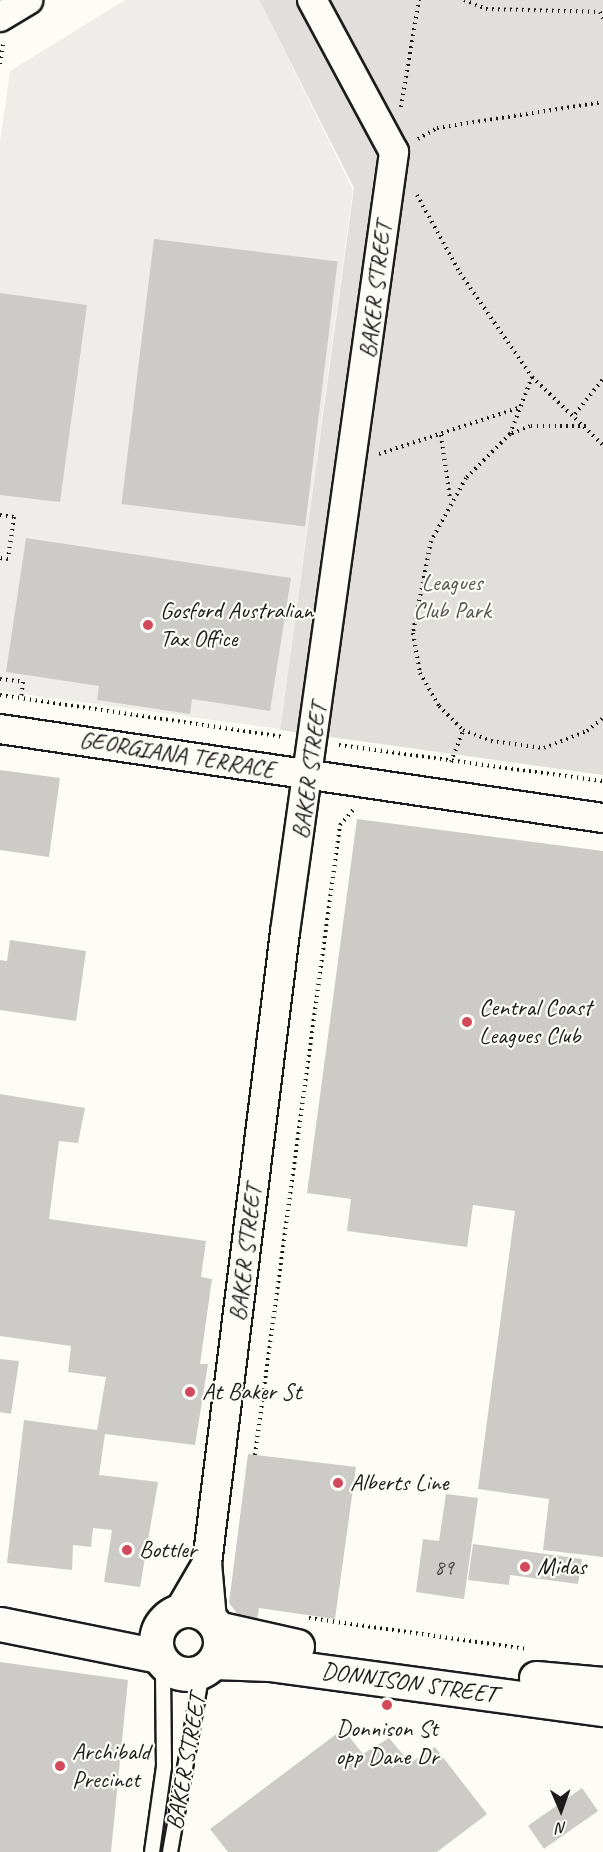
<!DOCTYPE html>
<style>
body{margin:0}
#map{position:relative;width:603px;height:1852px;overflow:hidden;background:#fdfcf7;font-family:Caveat,sans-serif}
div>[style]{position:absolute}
.built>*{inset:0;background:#eeede9}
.green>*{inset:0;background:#e0dfdb}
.building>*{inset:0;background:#cccbc8;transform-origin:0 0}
.path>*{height:4px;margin-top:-2px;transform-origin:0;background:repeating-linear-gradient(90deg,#1c1c1c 0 1.5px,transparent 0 6px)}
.roads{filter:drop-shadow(2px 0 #1c1c1c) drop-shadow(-2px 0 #1c1c1c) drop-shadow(0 2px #1c1c1c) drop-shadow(0 -2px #1c1c1c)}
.lane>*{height:14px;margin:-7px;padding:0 7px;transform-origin:7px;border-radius:7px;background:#fdfcf7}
.street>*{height:28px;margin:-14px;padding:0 14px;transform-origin:14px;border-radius:14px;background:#fdfcf7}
.primary>*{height:33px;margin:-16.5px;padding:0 16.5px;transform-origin:16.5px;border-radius:16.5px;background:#fdfcf7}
.primary>.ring{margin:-16.5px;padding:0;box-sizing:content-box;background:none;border:33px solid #fdfcf7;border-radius:50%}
.dots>*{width:16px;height:16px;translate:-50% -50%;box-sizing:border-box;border:3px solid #fdfcf7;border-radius:50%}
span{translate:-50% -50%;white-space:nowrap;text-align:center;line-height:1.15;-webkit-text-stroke:4.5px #fdfcf7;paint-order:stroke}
.number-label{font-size:21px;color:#484847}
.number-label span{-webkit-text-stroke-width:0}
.street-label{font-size:24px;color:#1c1c1c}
.park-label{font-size:24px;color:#575655}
.poi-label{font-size:24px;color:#1c1c1c}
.left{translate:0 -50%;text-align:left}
.north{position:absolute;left:531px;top:1780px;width:60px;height:60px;-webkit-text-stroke:4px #fdfcf7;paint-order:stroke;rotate:178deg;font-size:16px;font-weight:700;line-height:24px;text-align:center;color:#1c1c1c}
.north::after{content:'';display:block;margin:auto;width:21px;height:27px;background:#1c1c1c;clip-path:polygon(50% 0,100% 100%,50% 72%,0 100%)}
</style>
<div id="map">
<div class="built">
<i style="clip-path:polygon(125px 0,259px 0,353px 190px,280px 729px,0 691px,0 142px,10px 71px)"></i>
</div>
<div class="green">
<i style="clip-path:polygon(259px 0,603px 0,603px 775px,280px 730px,354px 188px)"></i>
</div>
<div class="building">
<i style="left:154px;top:239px;width:185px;height:267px;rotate:7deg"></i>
<i style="clip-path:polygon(0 293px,87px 305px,60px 502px,0 495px)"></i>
<i style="clip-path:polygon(26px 538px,291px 578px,270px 711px,192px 699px,190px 714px,97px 700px,99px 686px,6px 672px)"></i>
<i style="clip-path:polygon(0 770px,60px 778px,49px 857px,0 850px)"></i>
<i style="clip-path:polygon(357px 819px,603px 851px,603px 1557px,543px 1550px,549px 1499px,478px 1489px,515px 1211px,473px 1205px,467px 1247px,347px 1231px,351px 1199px,307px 1193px)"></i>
<i style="clip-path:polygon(10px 940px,86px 951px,76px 1021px,0 1010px,0 960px,7px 961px)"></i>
<i style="clip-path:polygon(0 1094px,85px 1108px,78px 1143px,59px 1141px,49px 1219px,206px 1241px,201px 1277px,212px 1279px,200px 1364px,208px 1364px,195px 1445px,105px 1434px,99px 1475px,158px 1482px,140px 1587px,104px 1582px,112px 1530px,93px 1528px,91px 1547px,73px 1545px,72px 1570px,7px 1563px,24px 1420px,97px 1430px,106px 1377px,68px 1372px,71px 1346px,0 1336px)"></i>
<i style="clip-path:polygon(0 1359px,19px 1361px,11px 1414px,0 1412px)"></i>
<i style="clip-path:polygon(248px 1454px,356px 1467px,335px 1619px,259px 1608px,257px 1619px,240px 1617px,229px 1603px)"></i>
<i style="clip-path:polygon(446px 1494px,478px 1498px,464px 1599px,416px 1592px,423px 1539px,439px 1541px)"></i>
<i style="clip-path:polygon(473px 1544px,582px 1559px,578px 1584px,510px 1575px,509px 1585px,468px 1580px)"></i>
<i style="clip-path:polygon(0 1662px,128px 1680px,111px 1852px,0 1852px)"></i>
<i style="clip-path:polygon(343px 1729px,363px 1754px,389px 1738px,410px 1763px,435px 1747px,487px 1814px,437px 1852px,228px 1852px,210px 1829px)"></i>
<i style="left:582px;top:1788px;width:28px;height:66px;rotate:55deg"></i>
</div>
<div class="path">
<i style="left:464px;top:0;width:24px;rotate:22deg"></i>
<i style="left:486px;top:9px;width:114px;rotate:1.5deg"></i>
<i style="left:600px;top:12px;width:7px;rotate:63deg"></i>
<i style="left:0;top:64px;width:20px;rotate:-81deg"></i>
<i style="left:401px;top:107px;width:109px;rotate:-80.5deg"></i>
<i style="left:418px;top:139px;width:22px;rotate:-30deg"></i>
<i style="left:437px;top:128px;width:168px;rotate:-8.9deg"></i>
<i style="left:417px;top:195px;width:89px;rotate:61.1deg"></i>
<i style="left:460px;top:273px;width:126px;rotate:55.3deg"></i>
<i style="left:532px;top:377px;width:98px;rotate:43.8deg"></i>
<i style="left:575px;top:414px;width:45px;rotate:-51.3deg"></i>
<i style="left:586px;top:426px;width:56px;rotate:180deg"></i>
<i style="left:530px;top:426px;width:22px;rotate:158deg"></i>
<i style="left:510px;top:434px;width:62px;rotate:135deg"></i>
<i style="left:466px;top:478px;width:72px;rotate:119.1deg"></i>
<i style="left:431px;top:541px;width:94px;rotate:101.1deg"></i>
<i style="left:413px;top:633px;width:41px;rotate:80.1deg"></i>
<i style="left:420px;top:673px;width:38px;rotate:60deg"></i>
<i style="left:439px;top:706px;width:34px;rotate:45deg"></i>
<i style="left:463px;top:730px;width:30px;rotate:21deg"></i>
<i style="left:491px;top:741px;width:53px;rotate:7.5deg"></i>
<i style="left:544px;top:748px;width:46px;rotate:-21.6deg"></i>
<i style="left:587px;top:731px;width:21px;rotate:-39deg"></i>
<i style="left:510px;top:434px;width:61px;rotate:-68.9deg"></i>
<i style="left:441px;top:435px;width:65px;rotate:82deg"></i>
<i style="left:379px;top:454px;width:146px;rotate:-18.3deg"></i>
<i style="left:0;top:515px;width:14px;rotate:8deg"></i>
<i style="left:14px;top:517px;width:42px;rotate:98.1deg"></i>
<i style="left:8px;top:559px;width:8px;rotate:-173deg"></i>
<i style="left:0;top:679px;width:23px;rotate:7deg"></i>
<i style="left:23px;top:682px;width:16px;rotate:97deg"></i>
<i style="left:0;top:695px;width:287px;rotate:8.4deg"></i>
<i style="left:339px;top:745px;width:266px;rotate:7.8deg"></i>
<i style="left:451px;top:762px;width:34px;rotate:-69deg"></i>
<i style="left:255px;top:1455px;width:636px;rotate:-82.32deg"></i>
<i style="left:340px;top:825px;width:21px;rotate:-49deg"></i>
<i style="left:309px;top:1618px;width:221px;rotate:8.1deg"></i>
</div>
<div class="roads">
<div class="lane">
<i style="left:152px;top:1852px;width:86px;rotate:-82deg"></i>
<i style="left:164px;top:1767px;width:104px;rotate:-90.6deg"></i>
<i style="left:170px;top:1852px;width:183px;rotate:-79.9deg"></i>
</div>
<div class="street">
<i style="left:0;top:17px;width:33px;rotate:-31deg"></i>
<i style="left:0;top:729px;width:610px;rotate:8.4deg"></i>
<i style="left:179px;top:1611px;width:56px;rotate:-59.7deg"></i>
<i style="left:212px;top:1620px;width:57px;rotate:-95deg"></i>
<i style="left:207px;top:1563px;width:636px;rotate:-82.95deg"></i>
<i style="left:285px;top:932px;width:788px;rotate:-82.04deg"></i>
<i style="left:394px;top:152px;width:173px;rotate:-118.3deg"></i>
</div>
<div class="primary">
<i class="ring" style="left:156px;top:1610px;width:31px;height:31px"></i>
<i style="left:0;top:1624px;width:161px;rotate:11.4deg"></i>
<i style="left:217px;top:1628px;width:82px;rotate:12.7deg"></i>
<i style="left:214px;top:1662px;width:55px;rotate:2.1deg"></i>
<i style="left:269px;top:1664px;width:337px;rotate:7.7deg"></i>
<i style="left:536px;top:1678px;width:67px;rotate:5.1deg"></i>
</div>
</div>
<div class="dots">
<i style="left:148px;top:625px;background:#d1495b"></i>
<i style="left:467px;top:1022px;background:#d1495b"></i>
<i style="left:190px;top:1392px;background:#d1495b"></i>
<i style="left:338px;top:1483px;background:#d1495b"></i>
<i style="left:127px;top:1550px;background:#d1495b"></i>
<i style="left:525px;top:1567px;background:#d1495b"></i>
<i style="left:387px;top:1705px;background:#d1495b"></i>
<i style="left:60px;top:1766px;background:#d1495b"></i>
</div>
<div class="number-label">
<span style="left:444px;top:1567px">89</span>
</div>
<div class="street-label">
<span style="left:376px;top:290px;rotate:-83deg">BAKER STREET</span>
<span style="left:177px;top:755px;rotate:9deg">GEORGIANA TERRACE</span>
<span style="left:310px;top:771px;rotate:-82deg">BAKER STREET</span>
<span style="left:246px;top:1253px;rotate:-83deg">BAKER STREET</span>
<span style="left:409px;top:1683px;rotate:8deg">DONNISON STREET</span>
<span style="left:186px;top:1762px;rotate:-80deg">BAKER STREET</span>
</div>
<div class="park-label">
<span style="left:452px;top:597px">Leagues<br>Club Park</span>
</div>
<div class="poi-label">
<span class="left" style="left:160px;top:625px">Gosford Australian<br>Tax Office</span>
<span class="left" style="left:479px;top:1022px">Central Coast<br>Leagues Club</span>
<span class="left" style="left:202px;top:1392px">At Baker St</span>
<span class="left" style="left:350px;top:1483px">Alberts Line</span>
<span class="left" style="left:139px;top:1550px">Bottler</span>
<span class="left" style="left:537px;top:1567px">Midas</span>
<span style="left:387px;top:1743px">Donnison St<br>opp Dane Dr</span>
<span class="left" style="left:72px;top:1766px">Archibald<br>Precinct</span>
</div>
<div class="north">N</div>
</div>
